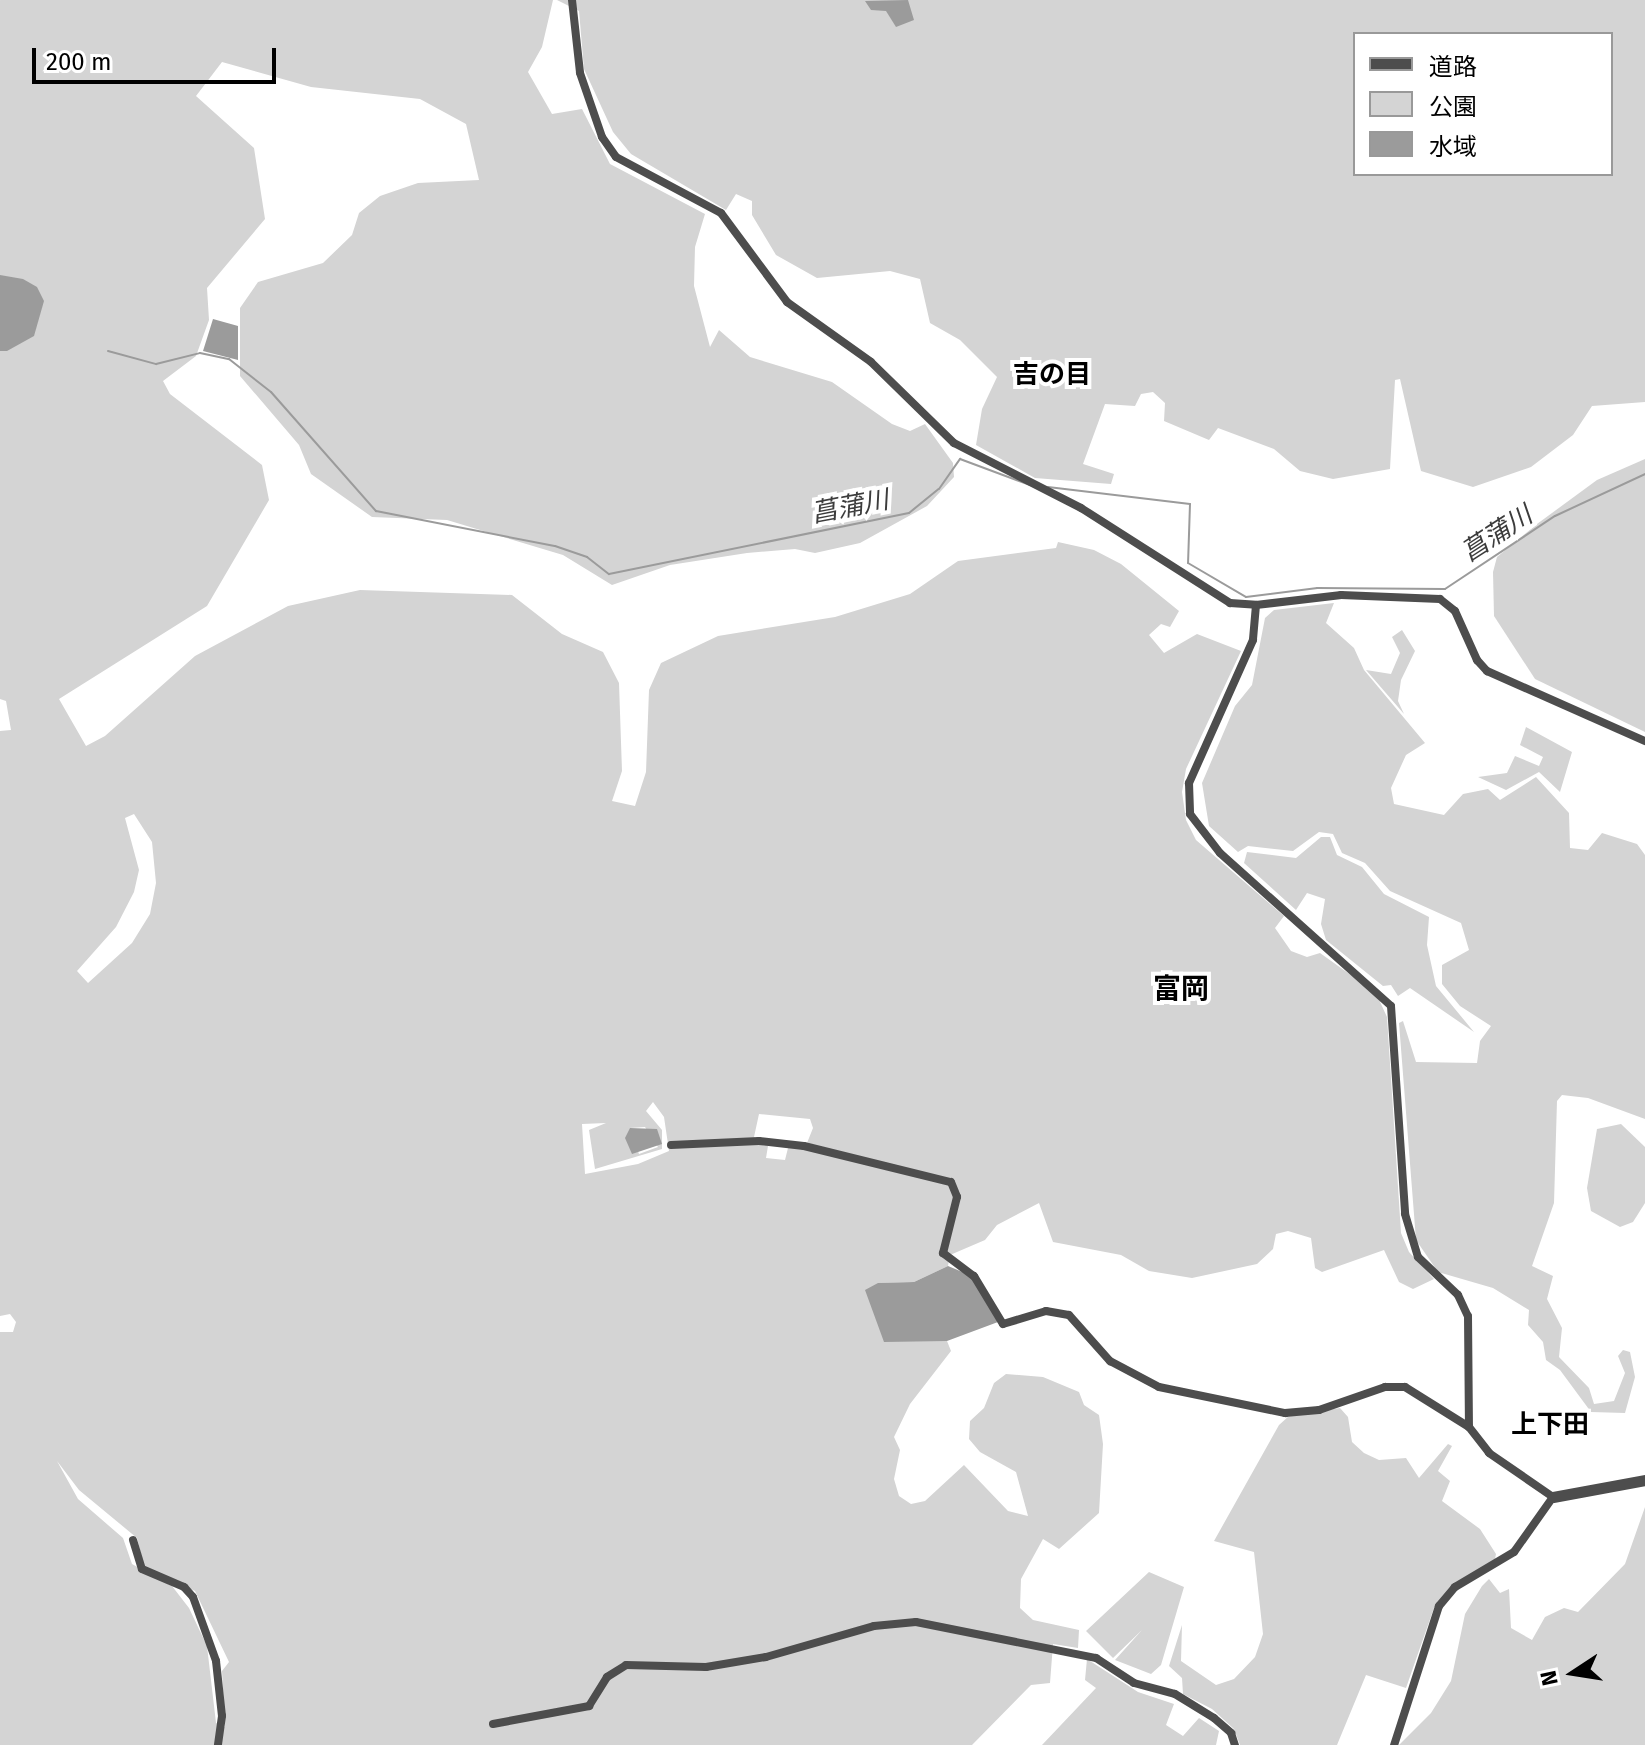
<!DOCTYPE html>
<meta charset="utf-8">
<style>
body{margin:0}
#map{position:relative;width:1645px;height:1745px;overflow:hidden;background:#fff;font-family:"Fira Sans","Noto Sans JP",sans-serif}
div>[style]{position:absolute}
.green>*{inset:0;background:#d4d4d4}
.water>*{inset:0;background:#9b9b9b}
.stream>*{height:2px;margin:-1px;padding:0 1px;transform-origin:1px;border-radius:1px;background:#9b9b9b}
.minor>*{height:8px;margin:-4px;padding:0 4px;transform-origin:4px;border-radius:4px;background:#4d4d4d}
.tertiary>*{height:11px;margin:-5.5px;padding:0 5.5px;transform-origin:5.5px;border-radius:5.5px;background:#4d4d4d}
span{translate:-50% -50%;white-space:nowrap;text-align:center;line-height:1.15;-webkit-text-stroke:8px #fff;paint-order:stroke}
.neighbourhood-label{font-size:26px;color:#000;font-weight:700}
.water-label{font-size:26px;color:#3c3c3c;font-style:italic}
.quarter-label{font-size:28px;color:#000;font-weight:700}
.legend{position:absolute;left:1353px;top:32px;width:260px;height:144px;box-sizing:border-box;background:#fff;border:2px solid #999;margin:0;padding:10px 14px;list-style:none;font-size:24px;color:#000}
.legend li{display:flex;align-items:center;gap:16px;height:40px}
.legend b{width:40px;border:2px solid #999}
.north{position:absolute;left:1533px;top:1633px;width:80px;height:80px;-webkit-text-stroke:6px #fff;paint-order:stroke;rotate:258deg;font-size:22px;font-weight:700;line-height:32px;text-align:center;color:#000}
.north::after{content:'';display:block;margin:auto;width:28px;height:36px;background:#000;clip-path:polygon(50% 0,100% 100%,50% 72%,0 100%)}
.scale{position:absolute;left:32px;top:48px;width:244px;height:36px;box-sizing:border-box;border:4px solid #000;border-top:0;padding-left:10px;font-size:24px;line-height:28px;white-space:nowrap;color:#000;-webkit-text-stroke:6px #fff;paint-order:stroke}
</style>
<div id="map">
<div class="green">
<i style="clip-path:polygon(evenodd,0 0,553px 0,542px 47px,528px 72px,552px 114px,582px 109px,610px 164px,705px 214px,695px 247px,694px 286px,710px 347px,719px 330px,750px 357px,832px 382px,892px 424px,910px 431px,925px 424px,953px 463px,954px 477px,927px 506px,860px 543px,815px 553px,795px 549px,747px 553px,670px 565px,612px 585px,563px 555px,447px 520px,372px 517px,311px 474px,299px 445px,240px 376px,240px 308px,258px 282px,323px 263px,352px 235px,359px 213px,380px 196px,418px 183px,479px 180px,466px 124px,420px 99px,311px 87px,222px 62px,196px 96px,254px 148px,265px 219px,207px 288px,209px 320px,196px 356px,163px 381px,170px 394px,262px 465px,269px 500px,207px 606px,59px 699px,86px 746px,105px 736px,195px 656px,288px 606px,360px 590px,512px 595px,562px 634px,603px 652px,619px 683px,622px 771px,612px 801px,635px 806px,646px 772px,649px 690px,661px 663px,718px 636px,835px 617px,910px 594px,958px 561px,1056px 548px,1058px 542px,1094px 550px,1121px 564px,1179px 611px,1170px 627px,1161px 624px,1149px 635px,1164px 653px,1197px 634px,1241px 651px,1186px 769px,1182px 792px,1186px 820px,1196px 840px,1284px 916px,1275px 928px,1291px 951px,1307px 957px,1320px 953px,1376px 993px,1387px 1017px,1401px 1233px,1409px 1252px,1434px 1279px,1413px 1289px,1399px 1282px,1384px 1250px,1322px 1272px,1315px 1268px,1311px 1238px,1288px 1231px,1276px 1234px,1273px 1249px,1257px 1264px,1192px 1278px,1149px 1271px,1121px 1255px,1053px 1242px,1039px 1203px,997px 1225px,985px 1240px,950px 1255px,948px 1266px,914px 1282px,878px 1283px,918px 1339px,947px 1341px,951px 1351px,910px 1404px,894px 1437px,900px 1450px,894px 1479px,899px 1496px,911px 1504px,925px 1501px,964px 1465px,1008px 1511px,1028px 1516px,1016px 1472px,980px 1452px,969px 1439px,970px 1421px,984px 1408px,994px 1383px,1006px 1374px,1043px 1377px,1079px 1392px,1084px 1405px,1099px 1415px,1103px 1444px,1099px 1513px,1059px 1549px,1043px 1539px,1021px 1579px,1020px 1608px,1033px 1620px,1079px 1630px,1078px 1648px,1053px 1644px,1050px 1683px,1031px 1685px,972px 1745px,0 1745px,0 1332px,13px 1332px,16px 1322px,10px 1314px,0 1316px,0 731px,11px 730px,6px 701px,0 699px,0 0,134px 814px,152px 842px,156px 883px,150px 914px,132px 943px,88px 983px,77px 971px,116px 927px,134px 892px,139px 870px,125px 818px,134px 814px,0 0,653px 1102px,664px 1117px,669px 1151px,638px 1164px,585px 1174px,582px 1124px,606px 1123px,589px 1130px,595px 1169px,662px 1149px,662px 1130px,646px 1111px,653px 1102px,0 0,759px 1114px,810px 1119px,813px 1128px,807px 1143px,788px 1148px,785px 1160px,766px 1158px,768px 1146px,754px 1137px,759px 1114px,0 0,645px 1127px,658px 1147px,639px 1154px,630px 1128px,645px 1127px,0 0,57px 1461px,79px 1490px,137px 1538px,144px 1566px,195px 1591px,229px 1662px,222px 1671px,225px 1727px,216px 1723px,207px 1646px,189px 1608px,172px 1586px,132px 1564px,123px 1538px,78px 1499px,57px 1461px)"></i>
<i style="clip-path:polygon(evenodd,557px 0,1645px 0,1645px 402px,1592px 406px,1573px 435px,1531px 467px,1473px 487px,1421px 471px,1400px 379px,1395px 380px,1390px 469px,1333px 479px,1300px 471px,1274px 449px,1218px 428px,1209px 440px,1164px 421px,1165px 403px,1153px 392px,1141px 394px,1135px 406px,1105px 404px,1083px 464px,1114px 474px,1111px 484px,1035px 478px,976px 445px,982px 409px,997px 377px,960px 340px,930px 323px,920px 279px,890px 271px,817px 278px,776px 255px,752px 215px,752px 201px,736px 194px,726px 210px,631px 154px,613px 132px,584px 69px,579px 11px,557px 0,1355px 34px,1611px 34px,1611px 174px,1355px 174px,1355px 34px)"></i>
<i style="clip-path:polygon(1645px 459px,1645px 732px,1535px 679px,1494px 616px,1493px 572px,1497px 557px,1537px 524px,1597px 480px)"></i>
<i style="clip-path:polygon(1334px 603px,1326px 623px,1354px 648px,1364px 670px,1425px 743px,1406px 755px,1391px 788px,1394px 804px,1444px 815px,1463px 794px,1488px 789px,1500px 800px,1536px 777px,1569px 813px,1570px 848px,1588px 850px,1602px 833px,1637px 844px,1645px 855px,1645px 1119px,1588px 1098px,1562px 1095px,1557px 1101px,1554px 1203px,1532px 1266px,1553px 1276px,1547px 1299px,1562px 1328px,1559px 1357px,1589px 1388px,1594px 1404px,1614px 1401px,1625px 1373px,1618px 1356px,1623px 1350px,1630px 1352px,1635px 1377px,1625px 1413px,1591px 1412px,1560px 1370px,1546px 1360px,1543px 1342px,1528px 1325px,1529px 1310px,1493px 1288px,1438px 1272px,1416px 1240px,1399px 1023px,1403px 1021px,1416px 1062px,1477px 1063px,1480px 1041px,1491px 1026px,1460px 1006px,1442px 984px,1442px 965px,1469px 950px,1461px 923px,1390px 891px,1365px 863px,1342px 853px,1333px 834px,1319px 832px,1293px 851px,1248px 846px,1238px 852px,1209px 826px,1202px 783px,1235px 706px,1252px 685px,1265px 618px,1274px 610px)"></i>
<i style="clip-path:polygon(1402px 630px,1415px 651px,1401px 680px,1398px 701px,1404px 714px,1366px 670px,1391px 674px,1400px 653px,1392px 637px)"></i>
<i style="clip-path:polygon(1526px 727px,1572px 752px,1560px 792px,1539px 772px,1506px 790px,1478px 777px,1507px 773px,1515px 756px,1539px 766px,1543px 757px,1520px 745px)"></i>
<i style="clip-path:polygon(1321px 837px,1330px 837px,1337px 855px,1362px 867px,1384px 894px,1429px 917px,1427px 945px,1436px 986px,1474px 1032px,1410px 988px,1398px 996px,1391px 985px,1383px 986px,1326px 940px,1321px 924px,1325px 899px,1307px 893px,1296px 910px,1244px 863px,1247px 852px,1296px 858px)"></i>
<i style="clip-path:polygon(1621px 1124px,1645px 1147px,1645px 1203px,1633px 1222px,1620px 1227px,1591px 1211px,1587px 1188px,1597px 1129px)"></i>
<i style="clip-path:polygon(1340px 1408px,1348px 1417px,1352px 1442px,1364px 1453px,1379px 1460px,1406px 1458px,1419px 1478px,1448px 1444px,1452px 1446px,1438px 1471px,1450px 1481px,1442px 1501px,1480px 1529px,1496px 1554px,1494px 1564px,1458px 1582px,1435px 1605px,1406px 1688px,1366px 1675px,1337px 1745px,1240px 1745px,1234px 1729px,1212px 1709px,1183px 1694px,1182px 1678px,1169px 1666px,1182px 1625px,1181px 1661px,1216px 1685px,1234px 1679px,1255px 1657px,1263px 1634px,1254px 1552px,1214px 1541px,1279px 1425px,1289px 1416px)"></i>
<i style="clip-path:polygon(1645px 1507px,1645px 1745px,1399px 1745px,1431px 1713px,1451px 1681px,1465px 1614px,1482px 1586px,1489px 1579px,1500px 1593px,1509px 1589px,1511px 1628px,1532px 1640px,1545px 1617px,1564px 1608px,1578px 1612px,1625px 1564px)"></i>
<i style="clip-path:polygon(1149px 1572px,1184px 1587px,1161px 1665px,1151px 1674px,1115px 1660px,1142px 1630px,1113px 1658px,1086px 1631px)"></i>
<i style="clip-path:polygon(1087px 1659px,1138px 1692px,1174px 1704px,1166px 1725px,1183px 1736px,1199px 1718px,1219px 1731px,1216px 1745px,1042px 1745px,1096px 1688px,1085px 1680px)"></i>
</div>
<div class="water">
<i style="clip-path:polygon(908px 0,914px 20px,896px 27px,886px 11px,871px 10px,865px 1px)"></i>
<i style="clip-path:polygon(0 275px,23px 279px,37px 287px,44px 301px,34px 336px,7px 351px,0 351px)"></i>
<i style="clip-path:polygon(213px 319px,238px 326px,238px 360px,203px 351px)"></i>
<i style="clip-path:polygon(630px 1128px,657px 1129px,662px 1144px,632px 1154px,625px 1138px)"></i>
<i style="clip-path:polygon(948px 1266px,972px 1276px,998px 1322px,947px 1341px,884px 1342px,865px 1290px,878px 1283px,914px 1282px)"></i>
</div>
<div class="stream">
<i style="left:108px;top:351px;width:50px;rotate:15.2deg"></i>
<i style="left:156px;top:364px;width:45px;rotate:-14deg"></i>
<i style="left:200px;top:353px;width:30px;rotate:12deg"></i>
<i style="left:229px;top:359px;width:53px;rotate:38.2deg"></i>
<i style="left:271px;top:392px;width:159px;rotate:48.6deg"></i>
<i style="left:376px;top:511px;width:182px;rotate:11.1deg"></i>
<i style="left:555px;top:546px;width:34px;rotate:19deg"></i>
<i style="left:587px;top:557px;width:28px;rotate:38deg"></i>
<i style="left:609px;top:574px;width:306px;rotate:-11.5deg"></i>
<i style="left:909px;top:513px;width:38px;rotate:-39deg"></i>
<i style="left:939px;top:489px;width:37px;rotate:-55deg"></i>
<i style="left:960px;top:459px;width:75px;rotate:20.4deg"></i>
<i style="left:1048px;top:487px;width:143px;rotate:6.8deg"></i>
<i style="left:1190px;top:504px;width:59px;rotate:91.9deg"></i>
<i style="left:1188px;top:563px;width:67px;rotate:30.4deg"></i>
<i style="left:1246px;top:597px;width:72px;rotate:-7.2deg"></i>
<i style="left:1317px;top:588px;width:128px;rotate:0.4deg"></i>
<i style="left:1445px;top:589px;width:132px;rotate:-33.6deg"></i>
<i style="left:1555px;top:516px;width:99px;rotate:-25deg"></i>
</div>
<div class="minor">
<i style="left:572px;top:0;width:73px;rotate:83.7deg"></i>
<i style="left:580px;top:73px;width:68px;rotate:71deg"></i>
<i style="left:602px;top:137px;width:24px;rotate:55deg"></i>
<i style="left:616px;top:157px;width:119px;rotate:28.1deg"></i>
<i style="left:721px;top:213px;width:111px;rotate:53.4deg"></i>
<i style="left:787px;top:302px;width:103px;rotate:35.5deg"></i>
<i style="left:871px;top:362px;width:116px;rotate:44.3deg"></i>
<i style="left:954px;top:443px;width:143px;rotate:27.1deg"></i>
<i style="left:1081px;top:508px;width:177px;rotate:32.5deg"></i>
<i style="left:1230px;top:603px;width:26px;rotate:4deg"></i>
<i style="left:1256px;top:605px;width:86px;rotate:-6.7deg"></i>
<i style="left:1341px;top:595px;width:99px;rotate:2.3deg"></i>
<i style="left:1440px;top:599px;width:19px;rotate:39deg"></i>
<i style="left:1455px;top:611px;width:54px;rotate:65.8deg"></i>
<i style="left:1477px;top:660px;width:15px;rotate:48deg"></i>
<i style="left:1487px;top:671px;width:173px;rotate:23.9deg"></i>
<i style="left:1256px;top:605px;width:35px;rotate:95deg"></i>
<i style="left:1253px;top:640px;width:157px;rotate:114.1deg"></i>
<i style="left:1189px;top:783px;width:31px;rotate:88deg"></i>
<i style="left:1190px;top:814px;width:49px;rotate:52.4deg"></i>
<i style="left:1220px;top:853px;width:229px;rotate:41.8deg"></i>
<i style="left:1391px;top:1006px;width:208px;rotate:86.1deg"></i>
<i style="left:1405px;top:1214px;width:45px;rotate:73.2deg"></i>
<i style="left:1418px;top:1257px;width:55px;rotate:43.5deg"></i>
<i style="left:1458px;top:1295px;width:23px;rotate:65deg"></i>
<i style="left:1468px;top:1316px;width:111px;rotate:89.5deg"></i>
<i style="left:1469px;top:1427px;width:33px;rotate:52deg"></i>
<i style="left:1489px;top:1453px;width:78px;rotate:34.5deg"></i>
<i style="left:1553px;top:1497px;width:67px;rotate:125.3deg"></i>
<i style="left:1514px;top:1552px;width:69px;rotate:149.3deg"></i>
<i style="left:1455px;top:1587px;width:25px;rotate:130deg"></i>
<i style="left:1439px;top:1606px;width:146px;rotate:107.9deg"></i>
<i style="left:671px;top:1145px;width:88px;rotate:-2.6deg"></i>
<i style="left:759px;top:1141px;width:45px;rotate:6.3deg"></i>
<i style="left:804px;top:1146px;width:151px;rotate:13.8deg"></i>
<i style="left:951px;top:1182px;width:16px;rotate:68deg"></i>
<i style="left:957px;top:1197px;width:58px;rotate:104deg"></i>
<i style="left:943px;top:1253px;width:39px;rotate:37deg"></i>
<i style="left:974px;top:1276px;width:56px;rotate:58.9deg"></i>
<i style="left:1003px;top:1324px;width:45px;rotate:-16.8deg"></i>
<i style="left:1046px;top:1311px;width:23px;rotate:10deg"></i>
<i style="left:1069px;top:1315px;width:62px;rotate:48.3deg"></i>
<i style="left:1110px;top:1361px;width:55px;rotate:28deg"></i>
<i style="left:1159px;top:1387px;width:129px;rotate:11.7deg"></i>
<i style="left:1285px;top:1413px;width:34px;rotate:-5deg"></i>
<i style="left:1319px;top:1410px;width:70px;rotate:-19.2deg"></i>
<i style="left:1385px;top:1387px;width:20px"></i>
<i style="left:1405px;top:1387px;width:75px;rotate:32deg"></i>
<i style="left:133px;top:1540px;width:30px;rotate:73deg"></i>
<i style="left:142px;top:1569px;width:46px;rotate:23.2deg"></i>
<i style="left:184px;top:1587px;width:13px;rotate:48deg"></i>
<i style="left:193px;top:1597px;width:68px;rotate:70.2deg"></i>
<i style="left:216px;top:1661px;width:55px;rotate:83.8deg"></i>
<i style="left:222px;top:1716px;width:29px;rotate:98deg"></i>
<i style="left:493px;top:1724px;width:98px;rotate:-10.6deg"></i>
<i style="left:589px;top:1706px;width:34px;rotate:-58deg"></i>
<i style="left:607px;top:1677px;width:22px;rotate:-32deg"></i>
<i style="left:626px;top:1665px;width:80px;rotate:1.4deg"></i>
<i style="left:706px;top:1667px;width:61px;rotate:-9.5deg"></i>
<i style="left:766px;top:1657px;width:112px;rotate:-16deg"></i>
<i style="left:874px;top:1626px;width:42px;rotate:-5.4deg"></i>
<i style="left:916px;top:1622px;width:184px;rotate:11.3deg"></i>
<i style="left:1096px;top:1658px;width:45px;rotate:33.3deg"></i>
<i style="left:1134px;top:1683px;width:42px;rotate:15deg"></i>
<i style="left:1175px;top:1694px;width:46px;rotate:31.6deg"></i>
<i style="left:1214px;top:1718px;width:23px;rotate:41deg"></i>
<i style="left:1231px;top:1733px;width:13px;rotate:72deg"></i>
</div>
<div class="tertiary">
<i style="left:1553px;top:1497px;width:94px;rotate:-10.5deg"></i>
</div>
<div class="neighbourhood-label">
<span style="left:1052px;top:375px">吉の目</span>
<span style="left:1550px;top:1425px">上下田</span>
</div>
<div class="water-label">
<span style="left:850px;top:507px;rotate:-11deg">菖蒲川</span>
<span style="left:1497px;top:534px;rotate:-33deg">菖蒲川</span>
</div>
<div class="quarter-label">
<span style="left:1181px;top:989px">富岡</span>
</div>
<ul class="legend">
<li><b style="height:10px;background:#4d4d4d"></b>道路</li>
<li><b style="height:22px;background:#d4d4d4"></b>公園</li>
<li><b style="height:22px;background:#9b9b9b"></b>水域</li>
</ul>
<div class="north">N</div>
<div class="scale">200 m</div>
</div>
